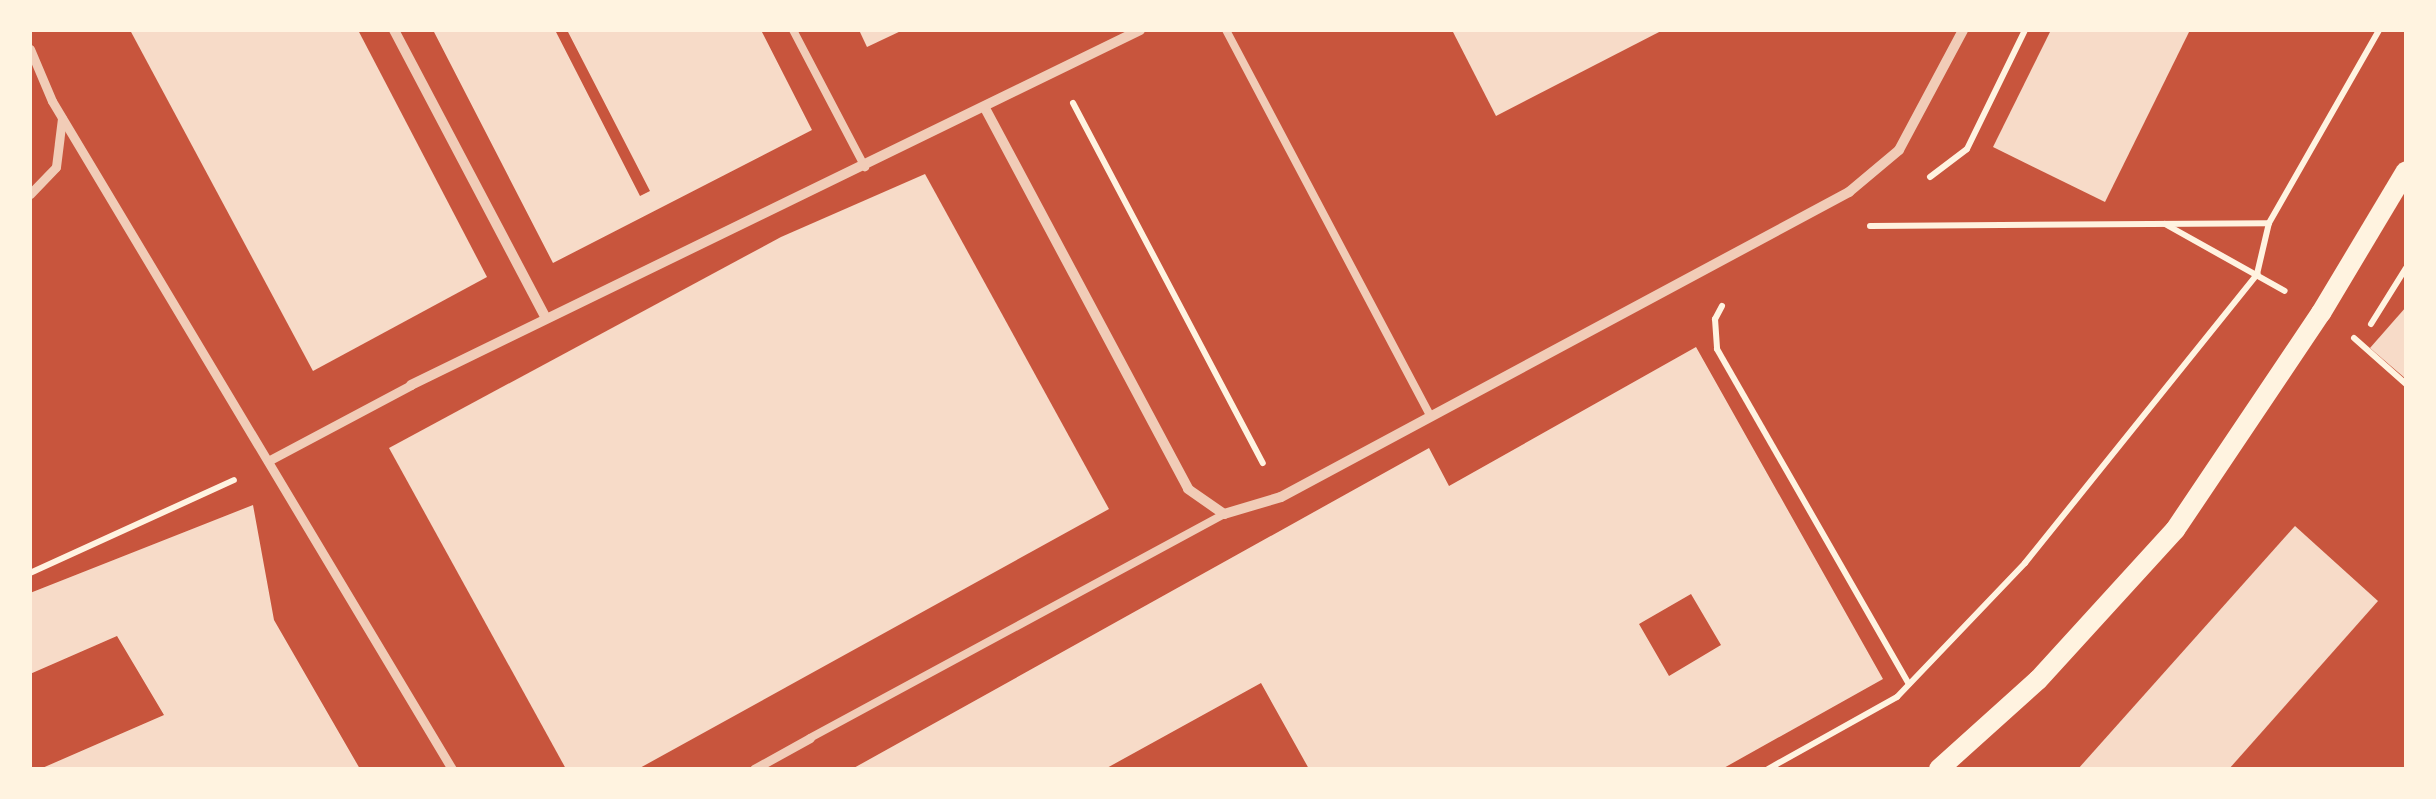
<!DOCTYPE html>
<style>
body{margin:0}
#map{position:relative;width:2436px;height:799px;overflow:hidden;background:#c8553d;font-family:"Open Sans",sans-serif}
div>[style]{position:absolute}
.building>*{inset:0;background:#f7dbc8}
.path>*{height:6px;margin:-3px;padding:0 3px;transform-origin:3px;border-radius:3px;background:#fff3e0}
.service>*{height:8px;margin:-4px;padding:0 4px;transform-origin:4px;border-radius:4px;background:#f1ccb7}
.pedestrian>*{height:9px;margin:-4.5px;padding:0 4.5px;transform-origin:4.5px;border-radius:4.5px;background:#f1ccb7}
.minor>*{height:10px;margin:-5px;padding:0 5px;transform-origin:5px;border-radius:5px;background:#f1ccb7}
.secondary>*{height:20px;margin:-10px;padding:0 10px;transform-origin:10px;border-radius:10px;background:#fff3e0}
span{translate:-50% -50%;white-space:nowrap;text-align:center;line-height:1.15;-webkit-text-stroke:9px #fff3e0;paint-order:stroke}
.frame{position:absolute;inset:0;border:32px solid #fff3e0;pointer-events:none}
</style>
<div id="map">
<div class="building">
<i style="clip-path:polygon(130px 30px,358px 30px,487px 277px,313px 371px)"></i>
<i style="clip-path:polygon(433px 30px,555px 30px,640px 196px,650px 191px,567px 30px,761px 30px,812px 130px,553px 263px)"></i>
<i style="clip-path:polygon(859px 30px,903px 30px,867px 47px)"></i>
<i style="clip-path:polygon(1452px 30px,1663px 30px,1496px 116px)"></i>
<i style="clip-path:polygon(2051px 30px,2190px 30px,2105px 202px,1993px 147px)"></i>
<i style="clip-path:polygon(925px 174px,1109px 509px,638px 769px,566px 769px,389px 448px,781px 237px)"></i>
<i style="clip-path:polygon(2406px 307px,2406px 379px,2370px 348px)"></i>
<i style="clip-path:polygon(evenodd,1696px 347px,1883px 679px,1722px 769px,1309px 769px,1261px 683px,1105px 769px,852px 769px,1429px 448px,1449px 486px,1696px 347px,1691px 594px,1721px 645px,1669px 676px,1639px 624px,1691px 594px)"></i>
<i style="clip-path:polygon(253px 505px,274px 620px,360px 769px,40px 769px,164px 715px,117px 636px,30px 674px,30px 593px)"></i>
<i style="clip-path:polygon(2295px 526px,2378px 601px,2229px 769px,2078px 769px)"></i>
</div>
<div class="path">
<i style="left:1073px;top:103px;width:407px;rotate:62.2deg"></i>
<i style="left:1930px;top:177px;width:46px;rotate:-37.1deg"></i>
<i style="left:1967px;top:149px;width:132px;rotate:-64deg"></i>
<i style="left:2165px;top:224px;width:137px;rotate:29.2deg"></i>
<i style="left:1870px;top:226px;width:399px;rotate:-0.4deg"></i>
<i style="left:1722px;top:306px;width:15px;rotate:118deg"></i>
<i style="left:1715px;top:319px;width:30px;rotate:86deg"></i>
<i style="left:1717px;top:349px;width:386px;rotate:60.2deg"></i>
<i style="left:2371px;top:324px;width:66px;rotate:-58deg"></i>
<i style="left:2354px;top:338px;width:69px;rotate:41.5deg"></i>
<i style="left:30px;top:573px;width:224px;rotate:-24.5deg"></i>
<i style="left:1768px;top:769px;width:148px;rotate:-29.2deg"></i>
<i style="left:1897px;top:697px;width:185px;rotate:-46.3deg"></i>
<i style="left:2025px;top:563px;width:371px;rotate:-51.2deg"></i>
<i style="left:2257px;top:274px;width:52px;rotate:-76.8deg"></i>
<i style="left:2269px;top:223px;width:222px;rotate:-60.3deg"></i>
</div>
<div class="service">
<i style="left:793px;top:30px;width:155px;rotate:62.3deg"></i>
<i style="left:1226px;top:30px;width:437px;rotate:62.1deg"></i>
<i style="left:810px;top:738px;width:471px;rotate:-28.4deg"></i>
</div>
<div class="pedestrian">
<i style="left:30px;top:49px;width:56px;rotate:67.1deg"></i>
<i style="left:52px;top:101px;width:779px;rotate:59.09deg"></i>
<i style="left:30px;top:194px;width:37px;rotate:-46deg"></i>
<i style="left:56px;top:167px;width:49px;rotate:-83deg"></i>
<i style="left:268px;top:461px;width:162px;rotate:-28deg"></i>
<i style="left:754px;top:769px;width:64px;rotate:-29deg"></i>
</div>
<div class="minor">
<i style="left:394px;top:30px;width:324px;rotate:62.2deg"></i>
<i style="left:986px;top:110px;width:429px;rotate:61.9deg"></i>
<i style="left:1188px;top:489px;width:44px;rotate:34.8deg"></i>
<i style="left:1224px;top:514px;width:59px;rotate:-16.6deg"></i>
<i style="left:1281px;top:497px;width:645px;rotate:-28.23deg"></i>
<i style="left:1849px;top:192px;width:65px;rotate:-40deg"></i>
<i style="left:1899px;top:150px;width:136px;rotate:-61.9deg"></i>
<i style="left:411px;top:385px;width:811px;rotate:-25.96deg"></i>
</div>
<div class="secondary">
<i style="left:1939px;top:769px;width:133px;rotate:-42deg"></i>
<i style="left:2038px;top:680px;width:203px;rotate:-47.6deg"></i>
<i style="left:2175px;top:530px;width:262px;rotate:-56.1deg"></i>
<i style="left:2321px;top:313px;width:165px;rotate:-59.1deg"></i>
</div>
<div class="frame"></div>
</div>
